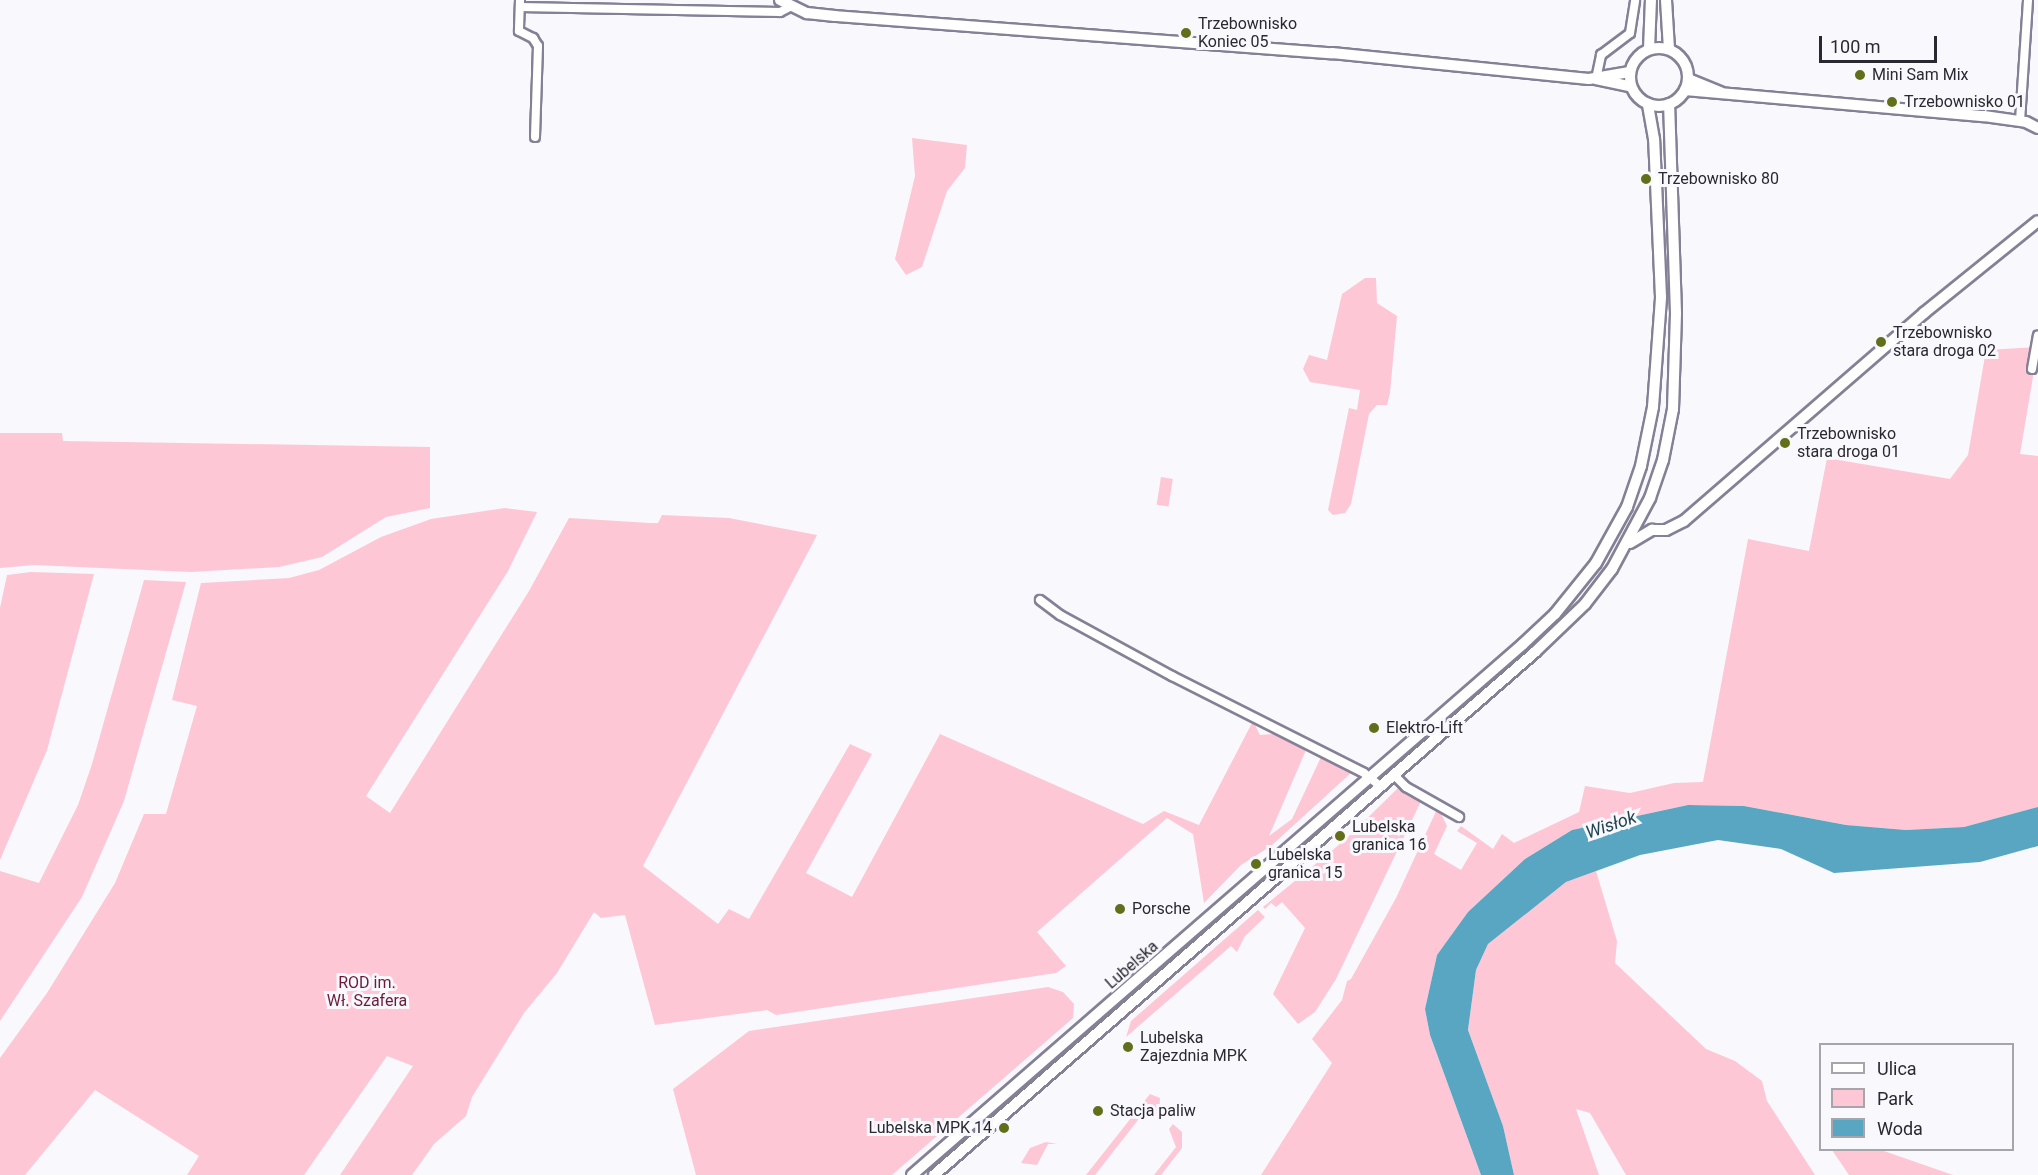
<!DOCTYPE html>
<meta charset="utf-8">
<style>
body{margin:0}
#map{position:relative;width:2038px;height:1175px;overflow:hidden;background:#f9f8fd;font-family:Roboto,sans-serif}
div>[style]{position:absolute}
.green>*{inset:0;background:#fec7d5;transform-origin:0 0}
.water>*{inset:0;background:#58a6c1}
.roads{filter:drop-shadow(2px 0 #848196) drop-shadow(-2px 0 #848196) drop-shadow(0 2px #848196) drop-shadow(0 -2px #848196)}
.street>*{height:8px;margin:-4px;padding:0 4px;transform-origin:4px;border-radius:4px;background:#fff}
.secondary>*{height:10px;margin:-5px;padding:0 5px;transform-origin:5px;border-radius:5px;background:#fff}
.secondary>.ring{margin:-5px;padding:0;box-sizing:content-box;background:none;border:10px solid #fff;border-radius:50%}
.dots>*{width:16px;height:16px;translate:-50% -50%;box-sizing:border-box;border:3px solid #f9f8fd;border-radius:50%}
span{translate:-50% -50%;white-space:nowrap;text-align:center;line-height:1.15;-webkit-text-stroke:6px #f9f8fd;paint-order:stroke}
.poi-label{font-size:16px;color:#2a2932}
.left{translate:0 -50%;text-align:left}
.right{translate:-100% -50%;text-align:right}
.street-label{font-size:16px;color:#2a2932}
.park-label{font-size:16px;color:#6c1b3b}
.water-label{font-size:18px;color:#204450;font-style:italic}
.legend{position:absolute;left:1819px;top:1043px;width:195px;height:108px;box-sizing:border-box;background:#f9f8fd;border:2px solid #a6a5ac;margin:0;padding:8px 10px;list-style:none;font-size:18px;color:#2a2932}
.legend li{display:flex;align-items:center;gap:12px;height:30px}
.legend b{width:30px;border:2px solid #a6a5ac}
.scale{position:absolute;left:1819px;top:36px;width:118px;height:27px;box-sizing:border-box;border:3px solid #2a2932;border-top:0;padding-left:8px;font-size:18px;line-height:21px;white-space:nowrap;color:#2a2932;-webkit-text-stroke:4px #f9f8fd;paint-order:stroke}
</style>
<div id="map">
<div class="green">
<i style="clip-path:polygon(912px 138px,967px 145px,965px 168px,947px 191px,922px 267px,906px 275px,895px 259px,915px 176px)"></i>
<i style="clip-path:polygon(1365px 278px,1376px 278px,1377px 303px,1397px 316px,1390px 393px,1387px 405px,1377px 405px,1369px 414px,1351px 504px,1345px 513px,1333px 515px,1328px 510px,1349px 408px,1357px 410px,1360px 390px,1310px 382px,1303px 369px,1309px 355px,1327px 360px,1342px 294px)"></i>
<i style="clip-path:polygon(2038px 347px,2020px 454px,2038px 456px,2038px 807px,1964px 827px,1906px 830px,1846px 825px,1744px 806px,1688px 805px,1572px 830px,1525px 859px,1468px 912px,1437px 955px,1425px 1009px,1430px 1035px,1481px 1175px,1261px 1175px,1332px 1063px,1312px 1039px,1342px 1000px,1347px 981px,1351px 979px,1396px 898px,1438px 807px,1447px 826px,1434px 854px,1461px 870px,1477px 843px,1457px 831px,1461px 826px,1493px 849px,1502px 834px,1514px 843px,1579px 812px,1585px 786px,1630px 793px,1674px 783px,1703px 782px,1748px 539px,1809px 551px,1827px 458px,1950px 479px,1968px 455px,1986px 350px)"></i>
<i style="clip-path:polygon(0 433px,62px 433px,63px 441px,430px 447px,430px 508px,386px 517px,322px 557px,279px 567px,191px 572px,34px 565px,0 568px)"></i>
<i style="left:1161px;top:477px;width:12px;height:28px;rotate:9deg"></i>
<i style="clip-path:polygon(505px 508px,537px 512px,508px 571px,366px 796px,390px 813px,529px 591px,569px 518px,650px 523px,658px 523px,662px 515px,729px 518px,817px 535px,643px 866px,718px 924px,729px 909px,749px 919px,850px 744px,872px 754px,806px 873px,852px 897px,940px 734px,1143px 824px,1164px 811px,1199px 825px,1253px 721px,1260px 735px,1273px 734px,1306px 750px,1269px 836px,1292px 819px,1321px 757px,1352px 772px,1271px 846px,1241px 865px,1204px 903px,1193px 834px,1167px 818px,1037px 932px,1066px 966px,1056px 973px,776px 1015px,767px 1010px,655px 1025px,625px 915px,601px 918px,594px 912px,557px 973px,524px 1013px,472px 1097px,466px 1116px,434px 1144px,412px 1175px,340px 1175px,413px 1066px,387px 1056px,304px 1175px,187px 1175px,199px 1156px,95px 1090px,25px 1175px,0 1175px,0 1058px,47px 993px,115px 883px,144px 814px,166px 814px,197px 706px,172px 700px,201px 583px,289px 578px,319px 570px,381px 537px,431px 519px)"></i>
<i style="clip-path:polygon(31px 572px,94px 574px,47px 750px,0 860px,0 608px,7px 575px)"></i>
<i style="clip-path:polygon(144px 580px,186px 582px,124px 801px,82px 897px,0 1021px,0 871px,39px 883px,78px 805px,92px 764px)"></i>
<i style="clip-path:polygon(1399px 787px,1422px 799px,1336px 979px,1315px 1012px,1298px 1024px,1273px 994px,1305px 928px,1282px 902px,1276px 907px,1271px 903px,1265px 909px,1263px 907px,1346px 839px)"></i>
<i style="clip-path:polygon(1596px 871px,1617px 941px,1615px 963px,1706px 1049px,1735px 1061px,1762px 1081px,1767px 1101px,1815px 1175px,1626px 1175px,1590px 1113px,1576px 1109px,1599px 1175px,1514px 1175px,1503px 1126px,1468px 1030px,1476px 970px,1488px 944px,1566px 882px)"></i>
<i style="clip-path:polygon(1258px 910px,1265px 917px,1245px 936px,1237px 952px,1231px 946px,1126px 1037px,1131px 1021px)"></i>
<i style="clip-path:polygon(1048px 987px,1063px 992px,1074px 1004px,1073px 1018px,892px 1175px,696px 1175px,673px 1089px,749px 1031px)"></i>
<i style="clip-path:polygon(1150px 1094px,1160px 1098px,1159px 1115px,1145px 1111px,1095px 1175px,1086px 1175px)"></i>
<i style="clip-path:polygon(1173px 1124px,1182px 1132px,1182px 1148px,1161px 1175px,1154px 1175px,1176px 1147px,1169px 1129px)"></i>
<i style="clip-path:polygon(1046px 1142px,1057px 1144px,1048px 1144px,1037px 1165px,1021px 1163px,1030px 1148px)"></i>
<i style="clip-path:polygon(1832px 1150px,1881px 1150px,1953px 1175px,1849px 1175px)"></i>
</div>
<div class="water">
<i style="clip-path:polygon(1688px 805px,1744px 806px,1846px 825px,1906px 830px,1964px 827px,2038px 807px,2038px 846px,1980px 862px,1834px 873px,1781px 849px,1718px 840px,1640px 855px,1566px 882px,1488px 944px,1476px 970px,1468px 1030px,1503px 1126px,1514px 1175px,1481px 1175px,1430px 1035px,1425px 1009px,1437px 955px,1468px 912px,1525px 859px,1572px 830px)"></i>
</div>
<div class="roads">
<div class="street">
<i style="left:520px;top:0;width:31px;rotate:92deg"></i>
<i style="left:519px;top:31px;width:16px;rotate:27deg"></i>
<i style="left:533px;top:38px;width:9px;rotate:58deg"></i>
<i style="left:538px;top:46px;width:91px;rotate:91.9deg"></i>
<i style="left:520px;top:7px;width:260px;rotate:1.1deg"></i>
<i style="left:780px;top:12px;width:11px;rotate:-27deg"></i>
<i style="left:1596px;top:79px;width:25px;rotate:-78deg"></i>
<i style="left:1601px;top:55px;width:36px;rotate:-37deg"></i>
<i style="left:1630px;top:33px;width:33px;rotate:-81deg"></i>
<i style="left:2020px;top:121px;width:121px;rotate:-86.2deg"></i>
<i style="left:2032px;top:369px;width:34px;rotate:-80deg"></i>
<i style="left:1040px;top:600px;width:25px;rotate:37deg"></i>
<i style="left:1060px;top:615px;width:128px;rotate:28.6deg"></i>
<i style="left:1172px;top:676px;width:215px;rotate:26.8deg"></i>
<i style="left:1364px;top:773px;width:22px;rotate:39deg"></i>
<i style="left:1394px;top:775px;width:17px;rotate:45deg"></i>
<i style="left:1406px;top:787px;width:61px;rotate:29.5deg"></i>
</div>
<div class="secondary">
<i style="left:780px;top:0;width:30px;rotate:26deg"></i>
<i style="left:807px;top:13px;width:28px;rotate:6deg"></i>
<i style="left:835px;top:16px;width:498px;rotate:4.3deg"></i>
<i style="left:1332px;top:53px;width:258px;rotate:5.8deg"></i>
<i style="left:1589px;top:79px;width:41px;rotate:-9.9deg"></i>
<i style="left:1666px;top:0;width:49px;rotate:86.5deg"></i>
<i class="ring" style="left:1630px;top:48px;width:48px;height:48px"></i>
<i style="left:1649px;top:49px;width:49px;rotate:-87.7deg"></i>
<i style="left:1596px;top:79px;width:35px;rotate:12deg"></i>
<i style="left:1688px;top:79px;width:35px;rotate:22deg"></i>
<i style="left:1685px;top:90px;width:300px;rotate:5deg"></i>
<i style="left:1984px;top:116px;width:42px;rotate:8.1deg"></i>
<i style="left:2026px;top:122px;width:13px;rotate:27deg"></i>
<i style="left:1630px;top:543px;width:26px;rotate:-31deg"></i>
<i style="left:1652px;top:530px;width:14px"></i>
<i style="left:1666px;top:530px;width:20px;rotate:-27deg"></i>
<i style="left:1684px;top:521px;width:318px;rotate:-40.9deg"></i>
<i style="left:1924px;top:313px;width:146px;rotate:-38.9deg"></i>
<i style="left:912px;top:1175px;width:809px;rotate:-40.99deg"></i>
<i style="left:1523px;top:644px;width:44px;rotate:-43.2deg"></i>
<i style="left:1555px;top:614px;width:65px;rotate:-51.2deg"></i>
<i style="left:1596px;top:563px;width:64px;rotate:-61deg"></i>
<i style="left:1627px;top:507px;width:43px;rotate:-71.1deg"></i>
<i style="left:1641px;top:466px;width:60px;rotate:-78.5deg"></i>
<i style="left:1653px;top:407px;width:110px;rotate:-85.8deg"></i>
<i style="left:1661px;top:297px;width:158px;rotate:-92.5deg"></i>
<i style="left:1654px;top:139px;width:36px;rotate:-100deg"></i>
<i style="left:934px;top:1175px;width:797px;rotate:-41.03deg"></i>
<i style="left:1535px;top:652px;width:69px;rotate:-43.8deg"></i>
<i style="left:1585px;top:604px;width:44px;rotate:-52.4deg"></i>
<i style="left:1612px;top:569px;width:81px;rotate:-61.8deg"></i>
<i style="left:1650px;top:498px;width:40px;rotate:-71.1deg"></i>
<i style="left:1663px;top:460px;width:52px;rotate:-78.9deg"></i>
<i style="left:1673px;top:409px;width:96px;rotate:-88.2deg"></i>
<i style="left:1676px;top:313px;width:209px;rotate:-91.9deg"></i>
</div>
</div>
<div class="dots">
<i style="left:1186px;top:33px;background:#616f1a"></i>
<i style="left:1860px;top:75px;background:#616f1a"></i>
<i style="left:1892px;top:102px;background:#616f1a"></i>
<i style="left:1646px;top:179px;background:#616f1a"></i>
<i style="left:1881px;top:342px;background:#616f1a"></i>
<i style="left:1785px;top:443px;background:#616f1a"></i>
<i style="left:1374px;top:728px;background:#616f1a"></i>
<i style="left:1340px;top:836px;background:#616f1a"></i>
<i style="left:1256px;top:864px;background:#616f1a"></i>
<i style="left:1120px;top:909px;background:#616f1a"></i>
<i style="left:1128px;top:1047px;background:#616f1a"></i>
<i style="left:1098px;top:1111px;background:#616f1a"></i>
<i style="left:1004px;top:1128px;background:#616f1a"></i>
</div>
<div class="poi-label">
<span class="left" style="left:1198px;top:33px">Trzebownisko<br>Koniec 05</span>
<span class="left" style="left:1872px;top:75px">Mini Sam Mix</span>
<span class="left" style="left:1904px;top:102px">Trzebownisko 01</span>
<span class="left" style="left:1658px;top:179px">Trzebownisko 80</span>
<span class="left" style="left:1893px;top:342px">Trzebownisko<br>stara droga 02</span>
<span class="left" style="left:1797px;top:443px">Trzebownisko<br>stara droga 01</span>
<span class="left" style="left:1386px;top:728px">Elektro-Lift</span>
<span class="left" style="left:1352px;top:836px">Lubelska<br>granica 16</span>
<span class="left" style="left:1268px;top:864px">Lubelska<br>granica 15</span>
<span class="left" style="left:1132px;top:909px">Porsche</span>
<span class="left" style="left:1140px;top:1047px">Lubelska<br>Zajezdnia MPK</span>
<span class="left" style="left:1110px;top:1111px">Stacja paliw</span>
<span class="right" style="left:992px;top:1128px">Lubelska MPK 14</span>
</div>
<div class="street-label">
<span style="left:1132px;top:965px;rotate:-41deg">Lubelska</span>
</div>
<div class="park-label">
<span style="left:367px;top:992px">ROD im.<br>Wł. Szafera</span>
</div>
<div class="water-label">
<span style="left:1611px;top:825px;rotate:-19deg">Wisłok</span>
</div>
<ul class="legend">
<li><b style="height:8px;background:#fff"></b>Ulica</li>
<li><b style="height:16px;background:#fec7d5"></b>Park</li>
<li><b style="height:16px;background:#58a6c1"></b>Woda</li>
</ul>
<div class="scale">100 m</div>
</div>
